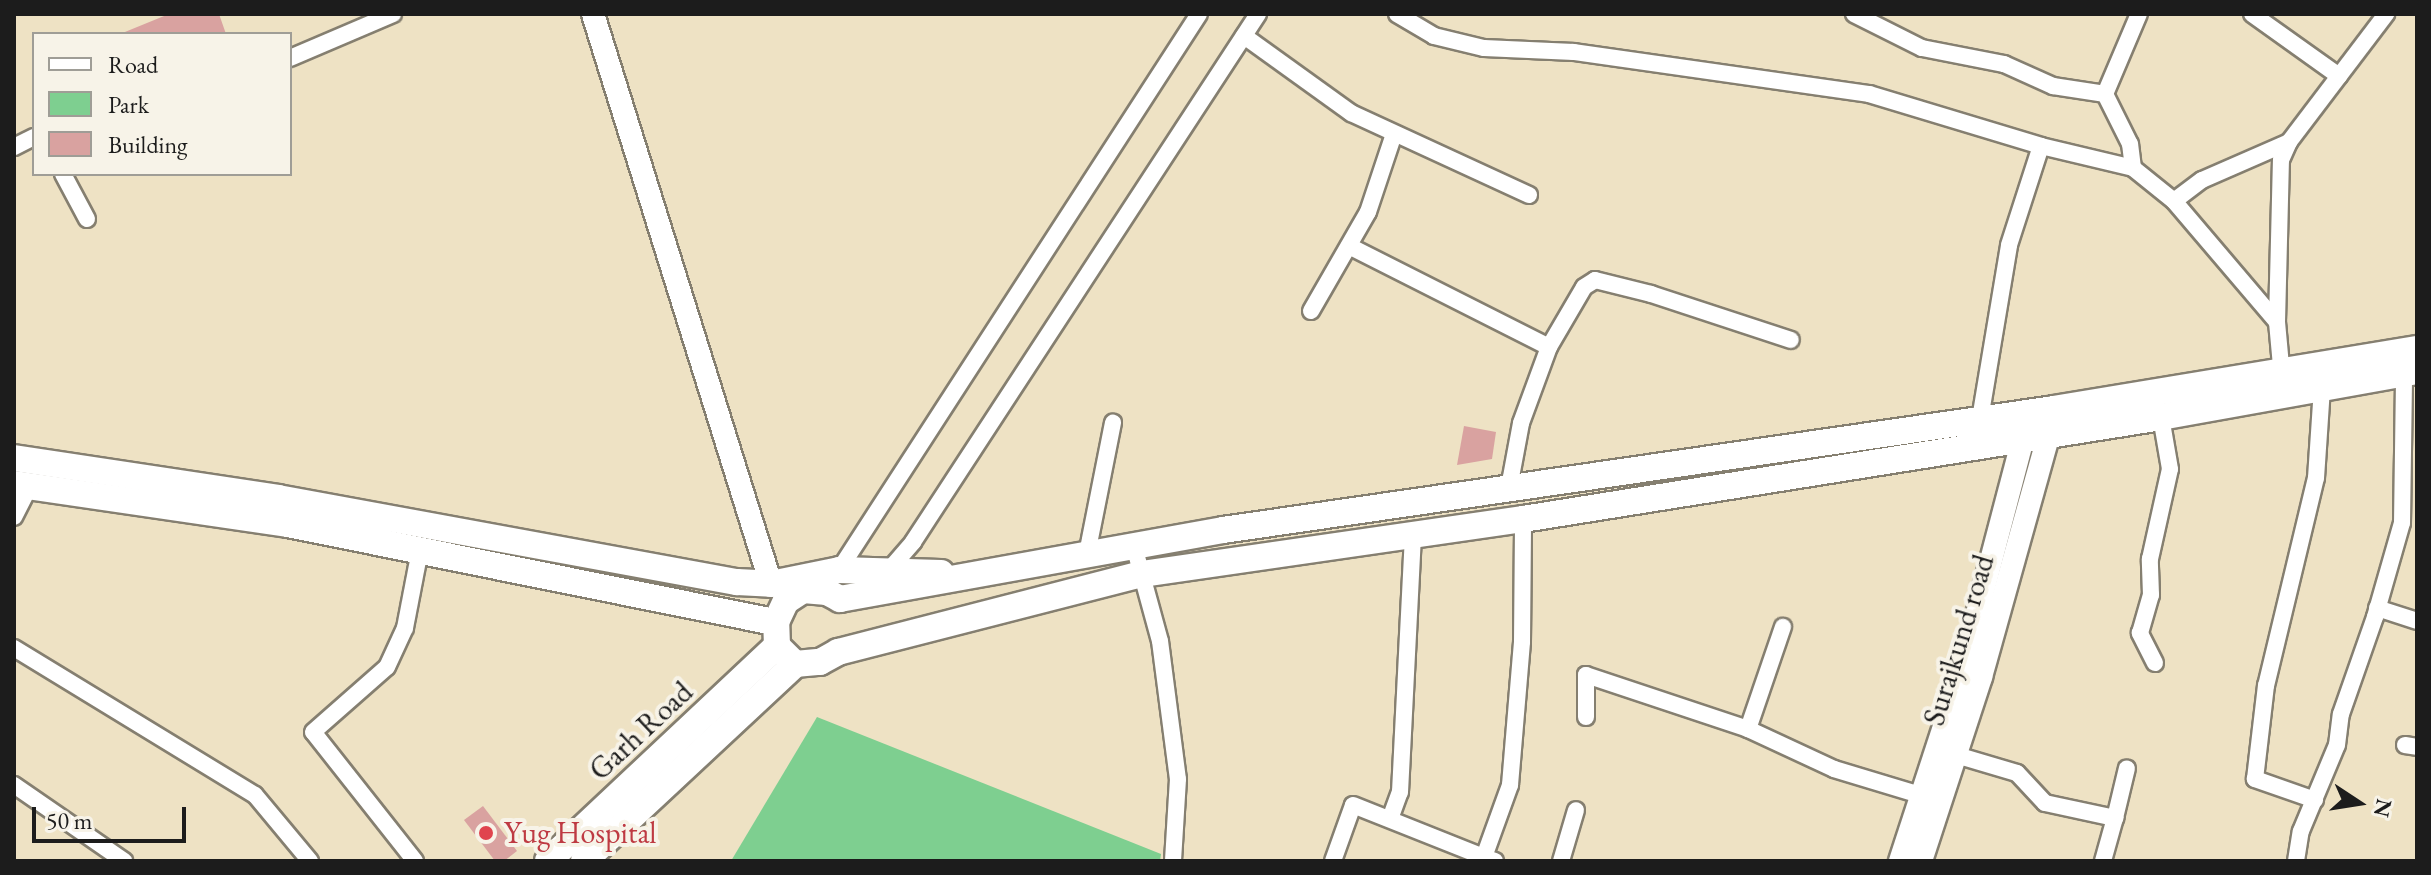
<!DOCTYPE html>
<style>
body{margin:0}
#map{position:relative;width:2431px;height:875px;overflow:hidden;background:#eee2c4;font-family:"EB Garamond",serif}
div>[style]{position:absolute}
.green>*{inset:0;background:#7ecf90}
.building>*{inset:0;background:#d9a2a0}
.roads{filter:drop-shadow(2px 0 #857f70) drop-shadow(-2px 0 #857f70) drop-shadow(0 2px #857f70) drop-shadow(0 -2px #857f70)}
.street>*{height:16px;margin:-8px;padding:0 8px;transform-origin:8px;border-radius:8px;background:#fff}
.secondary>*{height:22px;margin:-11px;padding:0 11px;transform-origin:11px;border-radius:11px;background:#fff}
.primary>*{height:26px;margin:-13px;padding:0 13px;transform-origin:13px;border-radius:13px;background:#fff}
.dots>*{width:22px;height:22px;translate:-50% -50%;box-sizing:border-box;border:4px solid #f7f3e8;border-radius:50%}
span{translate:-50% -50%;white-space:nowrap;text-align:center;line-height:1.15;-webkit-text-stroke:8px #f7f3e8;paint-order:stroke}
.street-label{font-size:30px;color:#1c1c1c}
.health-label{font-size:30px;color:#be3a42}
.left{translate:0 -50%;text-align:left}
.frame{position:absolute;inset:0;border:16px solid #1c1c1c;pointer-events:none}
.legend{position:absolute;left:32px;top:32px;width:260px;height:144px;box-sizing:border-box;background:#f7f3e8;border:2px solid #9f9d96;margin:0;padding:10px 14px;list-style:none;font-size:24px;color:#1c1c1c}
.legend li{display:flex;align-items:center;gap:16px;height:40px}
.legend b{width:40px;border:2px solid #9f9d96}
.north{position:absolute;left:2319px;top:763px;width:80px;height:80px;-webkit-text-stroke:6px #f7f3e8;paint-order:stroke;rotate:102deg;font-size:22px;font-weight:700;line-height:32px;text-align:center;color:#1c1c1c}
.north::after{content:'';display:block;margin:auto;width:28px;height:36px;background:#1c1c1c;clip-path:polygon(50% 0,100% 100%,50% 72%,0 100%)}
.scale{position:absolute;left:32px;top:807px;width:154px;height:36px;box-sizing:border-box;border:4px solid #1c1c1c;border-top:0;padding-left:10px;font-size:24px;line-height:28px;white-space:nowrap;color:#1c1c1c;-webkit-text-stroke:6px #f7f3e8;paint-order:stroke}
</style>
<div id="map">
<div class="green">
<i style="clip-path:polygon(817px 717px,1161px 854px,1160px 861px,731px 861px)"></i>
</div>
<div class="building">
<i style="clip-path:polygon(169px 14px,219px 14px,226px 34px,120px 34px)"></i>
<i style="clip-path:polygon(1464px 426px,1496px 432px,1492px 459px,1457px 465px)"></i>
<i style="clip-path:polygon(483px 806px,517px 851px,504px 861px,495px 861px,464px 820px)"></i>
</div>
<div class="roads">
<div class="street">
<i style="left:1397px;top:14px;width:43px;rotate:30.7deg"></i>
<i style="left:1434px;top:36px;width:51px;rotate:13.5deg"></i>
<i style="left:1484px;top:48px;width:90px;rotate:2.5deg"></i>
<i style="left:1574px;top:52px;width:298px;rotate:8.1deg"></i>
<i style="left:1869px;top:94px;width:180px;rotate:16.8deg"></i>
<i style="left:2041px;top:146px;width:95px;rotate:13.4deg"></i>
<i style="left:2133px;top:168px;width:53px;rotate:38.8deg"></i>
<i style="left:2174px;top:201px;width:159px;rotate:49.6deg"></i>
<i style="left:1854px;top:14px;width:76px;rotate:26.6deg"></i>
<i style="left:1922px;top:48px;width:84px;rotate:11deg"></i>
<i style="left:2004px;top:64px;width:54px;rotate:24.2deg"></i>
<i style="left:2053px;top:86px;width:53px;rotate:8.7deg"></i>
<i style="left:2252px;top:14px;width:107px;rotate:35.5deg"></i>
<i style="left:1244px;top:36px;width:132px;rotate:35.7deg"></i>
<i style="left:1351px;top:113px;width:196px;rotate:24.7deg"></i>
<i style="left:290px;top:58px;width:112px;rotate:-23.1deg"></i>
<i style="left:14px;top:147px;width:22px;rotate:-27deg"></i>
<i style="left:2133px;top:168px;width:24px;rotate:-97deg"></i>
<i style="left:2130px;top:144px;width:56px;rotate:-116.6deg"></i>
<i style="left:2105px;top:94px;width:87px;rotate:-67deg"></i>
<i style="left:63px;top:174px;width:51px;rotate:61.9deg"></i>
<i style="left:2174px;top:201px;width:35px;rotate:-37deg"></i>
<i style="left:2202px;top:180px;width:95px;rotate:-23.6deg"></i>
<i style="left:1349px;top:246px;width:224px;rotate:26.8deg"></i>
<i style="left:1311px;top:311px;width:114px;rotate:-60.1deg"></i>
<i style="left:1368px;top:212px;width:82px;rotate:-71.6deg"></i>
<i style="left:2282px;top:377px;width:55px;rotate:-95.2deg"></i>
<i style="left:2277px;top:322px;width:162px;rotate:-88.6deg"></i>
<i style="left:2281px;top:160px;width:20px;rotate:-66deg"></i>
<i style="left:2289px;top:142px;width:161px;rotate:-52.8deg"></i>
<i style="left:1980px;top:419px;width:176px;rotate:-80.5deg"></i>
<i style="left:2009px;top:245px;width:104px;rotate:-72.1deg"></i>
<i style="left:1513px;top:487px;width:10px;rotate:-101deg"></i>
<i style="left:1511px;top:477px;width:55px;rotate:-79.5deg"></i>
<i style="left:1521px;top:423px;width:81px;rotate:-69.8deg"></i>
<i style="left:1549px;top:347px;width:69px;rotate:-59.7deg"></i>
<i style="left:1584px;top:287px;width:13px;rotate:-32deg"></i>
<i style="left:1595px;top:280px;width:58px;rotate:14deg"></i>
<i style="left:1651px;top:294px;width:147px;rotate:18.2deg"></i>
<i style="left:14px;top:517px;width:35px;rotate:-63deg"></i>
<i style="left:1134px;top:546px;width:98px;rotate:74.7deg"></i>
<i style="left:1160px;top:641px;width:139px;rotate:82.6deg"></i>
<i style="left:1178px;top:779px;width:82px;rotate:93.5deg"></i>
<i style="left:1087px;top:554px;width:134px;rotate:-78.8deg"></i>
<i style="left:839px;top:570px;width:662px;rotate:-57.08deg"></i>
<i style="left:889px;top:570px;width:37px;rotate:-49deg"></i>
<i style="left:913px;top:542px;width:631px;rotate:-56.84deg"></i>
<i style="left:2377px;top:608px;width:42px;rotate:18deg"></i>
<i style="left:14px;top:648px;width:282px;rotate:31.4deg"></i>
<i style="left:255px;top:795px;width:86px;rotate:50.2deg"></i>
<i style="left:2155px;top:663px;width:34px;rotate:-117deg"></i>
<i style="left:2140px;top:633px;width:40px;rotate:-74deg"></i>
<i style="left:2151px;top:595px;width:36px;rotate:-92deg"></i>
<i style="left:2150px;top:559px;width:92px;rotate:-77.5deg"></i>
<i style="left:2170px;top:469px;width:53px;rotate:-99.8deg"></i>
<i style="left:1586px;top:717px;width:42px;rotate:-90deg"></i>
<i style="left:1586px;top:675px;width:171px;rotate:18.4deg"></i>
<i style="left:1748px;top:729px;width:95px;rotate:24.9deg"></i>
<i style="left:1834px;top:769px;width:90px;rotate:16.8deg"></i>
<i style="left:1748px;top:729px;width:108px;rotate:-71.1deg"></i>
<i style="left:2405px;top:745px;width:12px;rotate:9deg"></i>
<i style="left:1946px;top:752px;width:74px;rotate:16.5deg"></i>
<i style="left:2017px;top:773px;width:41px;rotate:47deg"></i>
<i style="left:2045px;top:803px;width:72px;rotate:12.1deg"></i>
<i style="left:2115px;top:818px;width:51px;rotate:-76.5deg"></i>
<i style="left:14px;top:785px;width:134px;rotate:34.6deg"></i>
<i style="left:2315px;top:800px;width:64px;rotate:-160.7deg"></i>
<i style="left:2255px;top:779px;width:94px;rotate:-83.3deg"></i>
<i style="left:2266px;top:686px;width:214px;rotate:-76.5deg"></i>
<i style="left:2316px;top:478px;width:90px;rotate:-86.2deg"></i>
<i style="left:1390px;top:819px;width:29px;rotate:-70deg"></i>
<i style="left:1400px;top:792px;width:259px;rotate:-87.1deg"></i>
<i style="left:415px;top:861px;width:164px;rotate:-128.3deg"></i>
<i style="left:313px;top:732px;width:98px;rotate:-41.3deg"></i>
<i style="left:387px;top:667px;width:43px;rotate:-65.2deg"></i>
<i style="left:405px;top:628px;width:79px;rotate:-79.1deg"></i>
<i style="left:1333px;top:861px;width:59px;rotate:-70.3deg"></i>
<i style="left:1353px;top:805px;width:141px;rotate:21.7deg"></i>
<i style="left:1484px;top:857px;width:4px;rotate:104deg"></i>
<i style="left:1495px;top:861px;width:12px;rotate:-160deg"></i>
<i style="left:1484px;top:857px;width:77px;rotate:-70.1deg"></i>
<i style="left:1510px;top:785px;width:144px;rotate:-85.2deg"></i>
<i style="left:1522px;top:642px;width:123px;rotate:-89.5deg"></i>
<i style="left:1561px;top:861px;width:53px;rotate:-73.6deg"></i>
<i style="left:2103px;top:861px;width:45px;rotate:-74.4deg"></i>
<i style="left:2296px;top:861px;width:30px;rotate:-81deg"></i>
<i style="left:2301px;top:831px;width:93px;rotate:-67.3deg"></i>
<i style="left:2337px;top:745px;width:31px;rotate:-83deg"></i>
<i style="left:2341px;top:714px;width:103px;rotate:-70.7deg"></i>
<i style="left:2375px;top:617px;width:98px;rotate:-74deg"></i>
<i style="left:2402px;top:523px;width:150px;rotate:-89.2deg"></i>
</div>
<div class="secondary">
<i style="left:593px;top:14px;width:597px;rotate:72.66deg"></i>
<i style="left:1900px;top:861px;width:200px;rotate:-71.9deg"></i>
<i style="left:1962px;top:671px;width:255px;rotate:-75.3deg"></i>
<i style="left:1921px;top:861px;width:194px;rotate:-71.9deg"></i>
<i style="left:1981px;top:677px;width:265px;rotate:-74.4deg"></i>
</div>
<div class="primary">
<i style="left:14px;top:458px;width:267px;rotate:8.6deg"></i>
<i style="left:278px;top:498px;width:467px;rotate:10.4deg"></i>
<i style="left:737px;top:582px;width:34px;rotate:3deg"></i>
<i style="left:771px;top:584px;width:69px;rotate:-11.6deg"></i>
<i style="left:839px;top:570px;width:102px;rotate:1.7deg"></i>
<i style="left:14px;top:484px;width:277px;rotate:8.3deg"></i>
<i style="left:288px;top:524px;width:498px;rotate:11.4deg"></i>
<i style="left:795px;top:664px;width:25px;rotate:-135deg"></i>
<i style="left:777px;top:646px;width:24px;rotate:-92deg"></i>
<i style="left:776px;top:622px;width:23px;rotate:-65deg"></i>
<i style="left:786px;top:601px;width:20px;rotate:-33deg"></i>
<i style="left:803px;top:590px;width:24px;rotate:5deg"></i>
<i style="left:827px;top:592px;width:15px;rotate:28deg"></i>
<i style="left:840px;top:599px;width:389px;rotate:-10.2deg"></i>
<i style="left:1223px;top:530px;width:840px;rotate:-8.28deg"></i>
<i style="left:2054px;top:409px;width:368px;rotate:-9.4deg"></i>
<i style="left:548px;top:861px;width:314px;rotate:-43.2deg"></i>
<i style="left:584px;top:861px;width:289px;rotate:-43deg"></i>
<i style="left:795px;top:664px;width:25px;rotate:-5deg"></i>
<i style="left:820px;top:662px;width:21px;rotate:-29deg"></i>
<i style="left:838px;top:652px;width:314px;rotate:-14.4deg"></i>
<i style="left:1142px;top:574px;width:385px;rotate:-8.2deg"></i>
<i style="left:1523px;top:519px;width:646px;rotate:-9.08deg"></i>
<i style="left:2161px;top:417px;width:260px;rotate:-10.2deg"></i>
</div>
</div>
<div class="dots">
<i style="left:486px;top:833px;background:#e0444e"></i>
</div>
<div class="street-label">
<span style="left:1959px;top:640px;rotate:-73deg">Surajkund road</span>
<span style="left:641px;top:731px;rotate:-43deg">Garh Road</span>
</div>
<div class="health-label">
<span class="left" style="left:504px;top:833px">Yug Hospital</span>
</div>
<div class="frame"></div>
<ul class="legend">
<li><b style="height:10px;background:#fff"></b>Road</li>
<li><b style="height:22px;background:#7ecf90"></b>Park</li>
<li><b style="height:22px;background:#d9a2a0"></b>Building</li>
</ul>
<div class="north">N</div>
<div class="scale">50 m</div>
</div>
